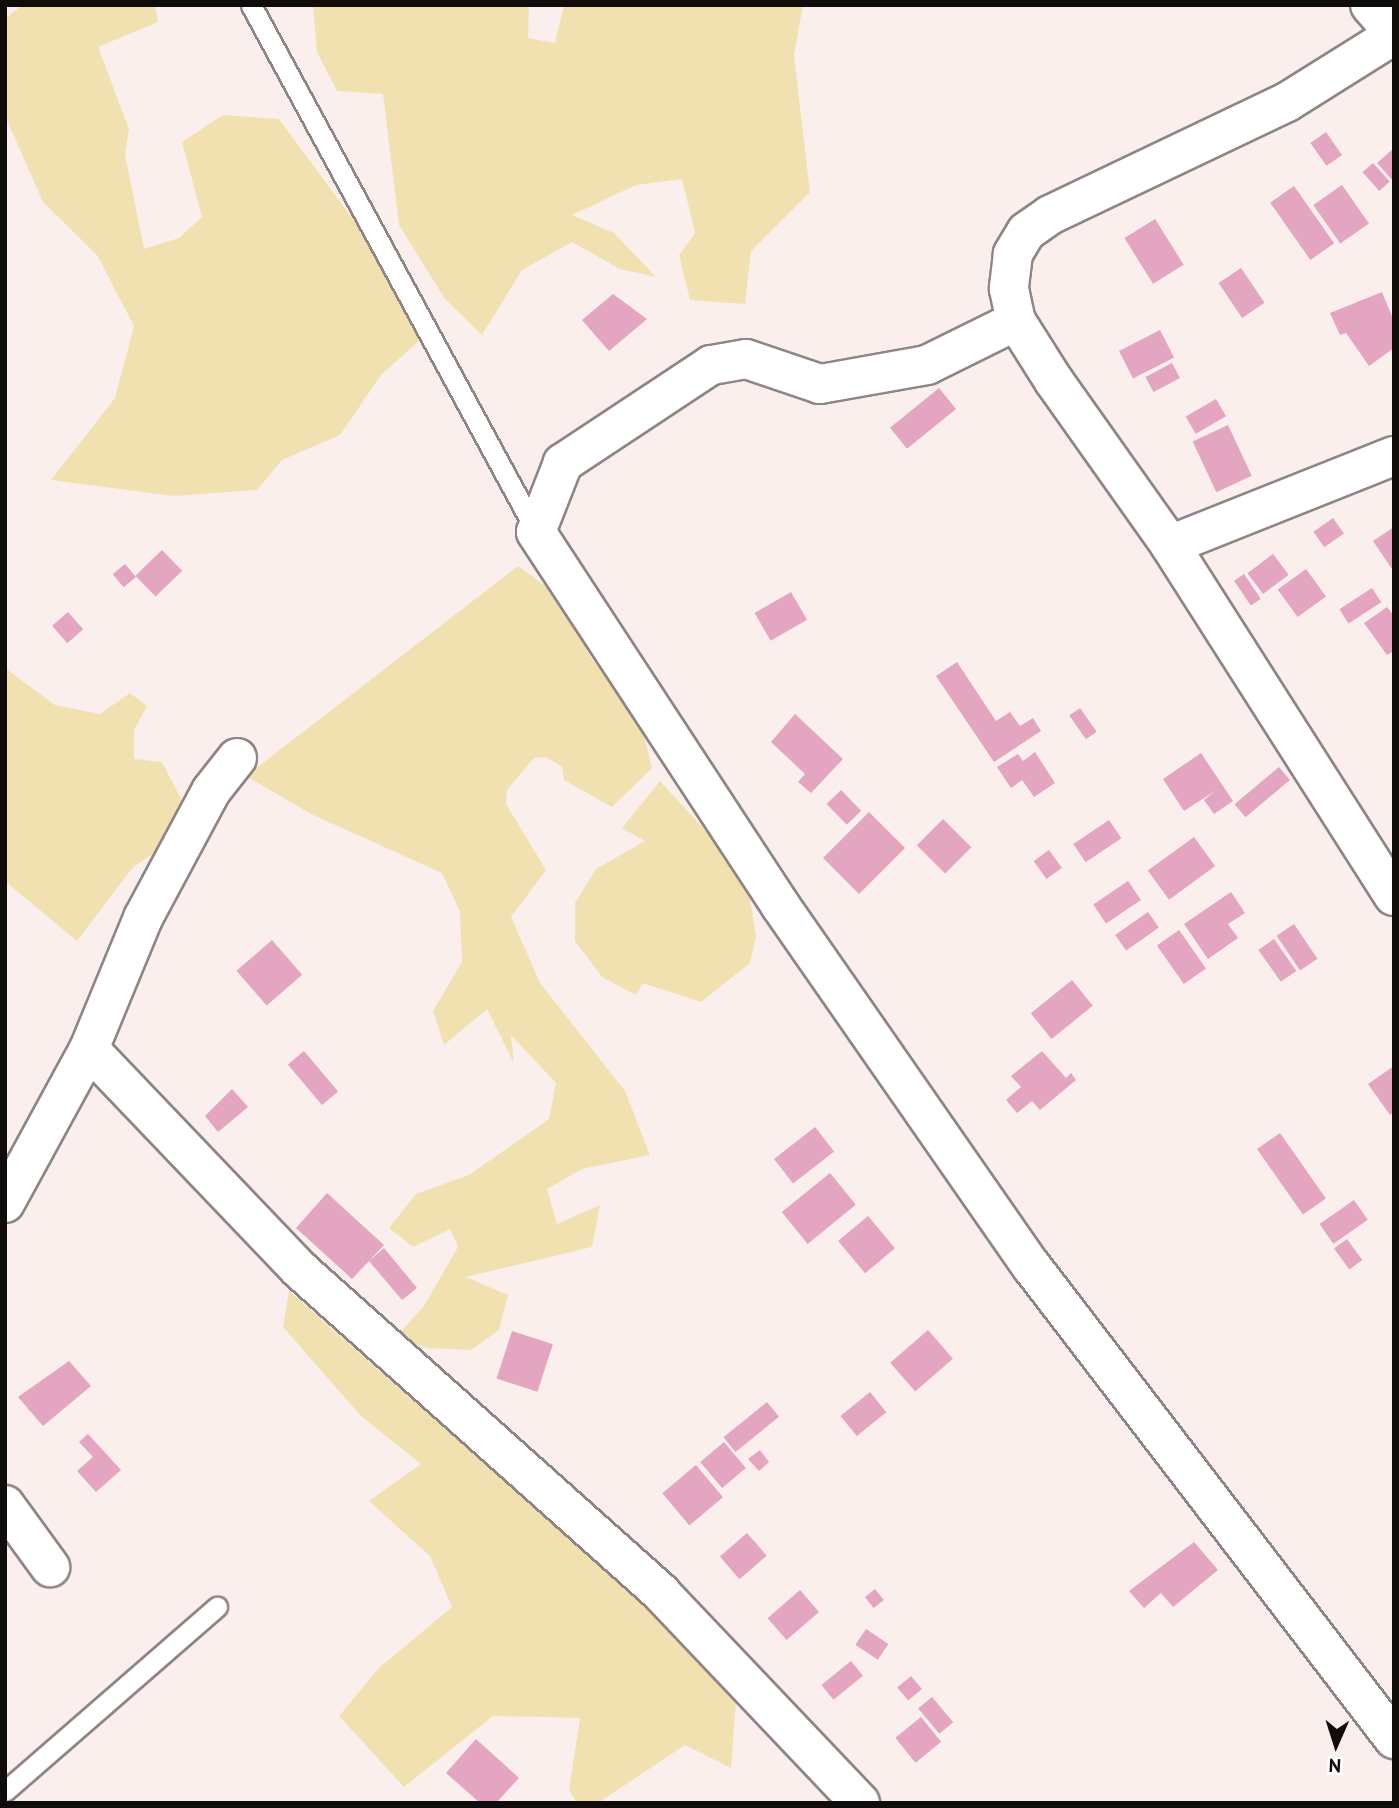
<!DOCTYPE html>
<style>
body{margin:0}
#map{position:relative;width:1399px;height:1808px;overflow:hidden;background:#faefed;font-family:"PT Sans",sans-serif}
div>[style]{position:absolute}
.green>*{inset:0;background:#f2e1b0}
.building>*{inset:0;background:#e3a5c0;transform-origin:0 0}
.roads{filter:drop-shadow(2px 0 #8f8584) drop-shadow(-2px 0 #8f8584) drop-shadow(0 2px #8f8584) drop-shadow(0 -2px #8f8584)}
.service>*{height:19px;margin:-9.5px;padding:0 9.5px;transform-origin:9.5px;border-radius:9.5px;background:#fff}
.minor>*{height:38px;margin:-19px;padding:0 19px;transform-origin:19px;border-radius:19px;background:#fff}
span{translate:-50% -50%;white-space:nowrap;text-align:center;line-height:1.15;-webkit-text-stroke:5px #fff;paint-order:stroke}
.frame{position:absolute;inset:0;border:7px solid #100c0c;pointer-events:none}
.north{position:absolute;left:1301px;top:1710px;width:70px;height:70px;-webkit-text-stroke:5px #fff;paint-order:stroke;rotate:183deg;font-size:19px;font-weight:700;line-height:28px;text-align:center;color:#100c0c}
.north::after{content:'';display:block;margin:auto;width:24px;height:32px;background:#100c0c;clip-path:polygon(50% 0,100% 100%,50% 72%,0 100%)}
</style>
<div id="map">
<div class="green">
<i style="clip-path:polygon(22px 5px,155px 5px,158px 22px,98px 47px,129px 129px,125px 155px,144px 249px,179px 238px,202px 217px,182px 142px,223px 115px,279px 119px,360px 229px,422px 338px,381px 375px,340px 435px,282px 460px,257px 490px,174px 496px,51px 480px,115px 398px,134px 326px,97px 255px,43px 202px,5px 116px,5px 19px)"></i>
<i style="clip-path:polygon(313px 5px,529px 5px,528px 38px,555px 43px,564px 5px,803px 5px,794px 55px,810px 192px,751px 251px,745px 304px,690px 300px,679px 255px,695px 233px,682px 179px,636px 185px,572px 215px,614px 233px,656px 277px,620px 269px,572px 242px,522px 270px,482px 335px,445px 299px,399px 225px,383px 94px,337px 91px,317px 52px)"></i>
<i style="clip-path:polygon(518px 566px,558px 595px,591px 658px,638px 712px,652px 768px,612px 807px,564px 780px,562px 767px,546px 757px,534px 758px,507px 790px,506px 804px,546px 870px,511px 917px,540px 983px,625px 1091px,650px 1155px,582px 1169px,547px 1189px,557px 1224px,600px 1205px,592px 1247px,466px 1277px,508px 1295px,499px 1330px,471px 1350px,428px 1348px,395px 1338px,424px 1306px,458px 1247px,450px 1229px,413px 1247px,389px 1228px,416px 1194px,469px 1175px,549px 1119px,556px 1083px,511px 1035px,514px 1063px,487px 1009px,444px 1045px,433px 1011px,462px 962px,460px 912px,442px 873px,313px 815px,246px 776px)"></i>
<i style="clip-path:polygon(5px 668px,55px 705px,100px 714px,130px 693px,147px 706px,134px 730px,134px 759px,162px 762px,193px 822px,177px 853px,157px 851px,133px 867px,77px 941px,5px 881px)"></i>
<i style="clip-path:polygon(660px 781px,746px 875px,756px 936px,750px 963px,701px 1002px,643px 983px,636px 995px,602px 977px,575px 941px,575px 903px,596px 869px,645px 841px,622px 828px)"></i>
<i style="clip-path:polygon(289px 1291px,737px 1687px,731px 1768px,685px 1745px,598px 1803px,577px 1803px,569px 1790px,580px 1718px,493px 1716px,404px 1787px,339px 1716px,379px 1668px,452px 1607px,430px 1556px,369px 1501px,421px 1464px,360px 1415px,283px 1327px)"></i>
</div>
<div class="building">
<i style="left:1326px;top:132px;width:28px;height:19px;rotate:55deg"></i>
<i style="clip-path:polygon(1394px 148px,1394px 182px,1377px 163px)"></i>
<i style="left:1373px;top:163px;width:25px;height:14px;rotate:48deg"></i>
<i style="left:1342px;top:185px;width:47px;height:35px;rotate:55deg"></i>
<i style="left:1294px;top:186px;width:70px;height:29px;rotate:55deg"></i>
<i style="left:1155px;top:219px;width:54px;height:36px;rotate:58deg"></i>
<i style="left:1241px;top:268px;width:42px;height:27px;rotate:56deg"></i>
<i style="clip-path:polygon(1382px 292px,1394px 321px,1394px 348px,1369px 366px,1346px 333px,1340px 335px,1330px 313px)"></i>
<i style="clip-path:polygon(613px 294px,647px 319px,609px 351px,582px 320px)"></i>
<i style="left:1160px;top:330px;width:31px;height:46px;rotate:63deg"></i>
<i style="left:1172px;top:363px;width:17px;height:30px;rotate:62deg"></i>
<i style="left:939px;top:388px;width:27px;height:63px;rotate:51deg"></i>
<i style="left:1216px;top:399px;width:20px;height:35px;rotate:60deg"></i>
<i style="left:1228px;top:425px;width:56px;height:39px;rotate:65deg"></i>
<i style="left:1333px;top:518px;width:19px;height:24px;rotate:55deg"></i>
<i style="clip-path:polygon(1394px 527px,1394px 572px,1373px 541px)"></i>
<i style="left:162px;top:550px;width:29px;height:37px;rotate:46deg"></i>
<i style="left:1273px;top:554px;width:26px;height:32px;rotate:53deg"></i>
<i style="left:125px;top:564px;width:17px;height:16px;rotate:50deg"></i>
<i style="left:1306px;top:569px;width:34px;height:35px;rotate:54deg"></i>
<i style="left:1244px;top:574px;width:30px;height:12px;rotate:56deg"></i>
<i style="left:1372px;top:588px;width:17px;height:39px;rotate:57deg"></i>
<i style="left:791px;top:592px;width:32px;height:42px;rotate:60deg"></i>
<i style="clip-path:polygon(1387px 607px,1394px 616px,1394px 651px,1387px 655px,1364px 623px)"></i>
<i style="left:68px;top:612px;width:23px;height:21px;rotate:49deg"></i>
<i style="clip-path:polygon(957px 662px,996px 721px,1010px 712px,1020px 726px,1033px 718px,1041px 731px,994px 762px,936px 676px)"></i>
<i style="left:1080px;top:708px;width:29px;height:13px;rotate:55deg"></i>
<i style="clip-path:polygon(795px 714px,843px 759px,811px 793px,798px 782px,805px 774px,771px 742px)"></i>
<i style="clip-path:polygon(1035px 752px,1055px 783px,1034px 797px,1022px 780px,1011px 788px,997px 767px,1018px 754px,1023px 761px)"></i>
<i style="clip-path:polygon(1201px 753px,1233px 801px,1214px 814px,1204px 800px,1215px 791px,1184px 811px,1163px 779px)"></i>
<i style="left:1279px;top:767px;width:17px;height:58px;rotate:50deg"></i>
<i style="left:841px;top:790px;width:29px;height:20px;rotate:46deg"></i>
<i style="left:869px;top:812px;width:51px;height:65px;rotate:45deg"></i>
<i style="left:943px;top:819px;width:40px;height:37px;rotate:45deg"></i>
<i style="left:1109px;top:820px;width:22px;height:43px;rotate:56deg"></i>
<i style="left:1194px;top:837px;width:36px;height:57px;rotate:54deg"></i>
<i style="left:1049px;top:850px;width:22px;height:19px;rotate:54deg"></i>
<i style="left:1128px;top:881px;width:23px;height:42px;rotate:56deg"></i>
<i style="clip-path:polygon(1231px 892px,1245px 913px,1228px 924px,1238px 938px,1208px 959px,1184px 924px)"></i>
<i style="left:1148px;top:912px;width:19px;height:40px;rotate:55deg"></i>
<i style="left:1294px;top:924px;width:42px;height:21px;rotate:56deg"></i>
<i style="left:1179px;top:930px;width:47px;height:27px;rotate:55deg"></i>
<i style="left:1274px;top:939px;width:39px;height:19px;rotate:55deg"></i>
<i style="left:272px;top:940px;width:46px;height:47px;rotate:49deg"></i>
<i style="left:1072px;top:980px;width:33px;height:53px;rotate:51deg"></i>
<i style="left:304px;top:1051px;width:53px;height:21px;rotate:50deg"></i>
<i style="clip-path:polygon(1042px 1051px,1066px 1078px,1071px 1073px,1076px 1080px,1040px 1110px,1032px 1101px,1017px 1113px,1006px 1100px,1021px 1087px,1011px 1076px)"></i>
<i style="clip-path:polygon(1394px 1066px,1394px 1112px,1390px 1115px,1368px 1084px)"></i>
<i style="clip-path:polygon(232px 1089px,248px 1107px,218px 1132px,205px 1116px)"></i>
<i style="left:815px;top:1127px;width:31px;height:52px;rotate:52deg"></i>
<i style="left:1280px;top:1133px;width:80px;height:28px;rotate:55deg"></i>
<i style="left:830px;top:1173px;width:41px;height:62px;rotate:51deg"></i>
<i style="clip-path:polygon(327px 1193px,384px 1245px,369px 1261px,384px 1248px,417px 1288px,402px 1300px,369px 1261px,352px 1279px,296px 1228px)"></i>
<i style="left:1354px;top:1200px;width:24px;height:42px;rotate:55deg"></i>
<i style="left:868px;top:1216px;width:42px;height:39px;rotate:50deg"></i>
<i style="left:1347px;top:1239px;width:26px;height:16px;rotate:54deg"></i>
<i style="left:928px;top:1330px;width:38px;height:50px;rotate:49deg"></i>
<i style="left:512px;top:1331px;width:43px;height:50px;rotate:18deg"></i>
<i style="clip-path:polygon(69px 1361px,91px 1386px,43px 1426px,18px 1397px)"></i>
<i style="left:870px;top:1392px;width:26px;height:38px;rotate:51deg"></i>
<i style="left:767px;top:1402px;width:19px;height:56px;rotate:51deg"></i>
<i style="clip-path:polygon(88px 1434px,121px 1470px,96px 1492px,77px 1471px,93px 1457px,79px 1442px)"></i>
<i style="left:724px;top:1442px;width:34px;height:31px;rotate:50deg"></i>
<i style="clip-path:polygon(760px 1450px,769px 1462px,759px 1471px,748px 1459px)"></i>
<i style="left:696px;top:1465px;width:42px;height:44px;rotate:50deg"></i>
<i style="left:747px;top:1533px;width:30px;height:36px;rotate:49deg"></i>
<i style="clip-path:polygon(1194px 1542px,1218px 1570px,1173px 1607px,1161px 1593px,1144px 1608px,1129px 1591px)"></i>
<i style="left:875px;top:1589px;width:14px;height:13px;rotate:51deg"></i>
<i style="left:800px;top:1590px;width:29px;height:43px;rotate:49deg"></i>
<i style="left:866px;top:1629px;width:27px;height:19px;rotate:34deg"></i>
<i style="left:851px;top:1661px;width:19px;height:38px;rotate:51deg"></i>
<i style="left:911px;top:1676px;width:17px;height:18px;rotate:50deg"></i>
<i style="left:932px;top:1697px;width:33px;height:18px;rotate:50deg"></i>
<i style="left:921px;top:1717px;width:32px;height:33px;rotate:51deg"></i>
<i style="clip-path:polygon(476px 1739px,519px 1778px,496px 1803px,480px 1803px,446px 1773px)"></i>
</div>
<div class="roads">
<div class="service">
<i style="left:251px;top:5px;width:598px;rotate:61.55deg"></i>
<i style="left:5px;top:1791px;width:281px;rotate:-41deg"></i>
</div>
<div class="minor">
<i style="left:1370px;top:5px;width:37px;rotate:49deg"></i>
<i style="left:1394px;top:35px;width:126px;rotate:147.9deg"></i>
<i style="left:1287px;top:102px;width:263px;rotate:154.5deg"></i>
<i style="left:1050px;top:215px;width:29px;rotate:145deg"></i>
<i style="left:1026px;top:232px;width:26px;rotate:121deg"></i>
<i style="left:1013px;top:254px;width:35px;rotate:97deg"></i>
<i style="left:1009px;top:289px;width:33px;rotate:78deg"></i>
<i style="left:1016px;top:321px;width:71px;rotate:57.7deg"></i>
<i style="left:1054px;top:381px;width:201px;rotate:54.7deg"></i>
<i style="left:1170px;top:545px;width:416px;rotate:57.5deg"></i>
<i style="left:1016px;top:321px;width:99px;rotate:153.7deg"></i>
<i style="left:927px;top:365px;width:109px;rotate:169.9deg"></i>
<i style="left:820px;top:384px;width:78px;rotate:-161.3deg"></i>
<i style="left:746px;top:359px;width:36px;rotate:170deg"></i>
<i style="left:711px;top:365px;width:178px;rotate:146.5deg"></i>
<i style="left:563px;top:463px;width:74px;rotate:111.4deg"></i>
<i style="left:536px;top:532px;width:446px;rotate:56.8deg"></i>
<i style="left:780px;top:905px;width:441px;rotate:55.2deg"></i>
<i style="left:1032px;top:1267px;width:595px;rotate:52.51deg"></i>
<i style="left:1170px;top:545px;width:241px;rotate:-21.7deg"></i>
<i style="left:89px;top:1049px;width:304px;rotate:46.3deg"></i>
<i style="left:299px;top:1269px;width:486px;rotate:41.8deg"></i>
<i style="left:661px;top:1593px;width:289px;rotate:46.5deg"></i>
<i style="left:5px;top:1203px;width:175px;rotate:-61.4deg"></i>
<i style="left:89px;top:1049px;width:142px;rotate:-67.6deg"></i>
<i style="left:143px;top:918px;width:144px;rotate:-61.8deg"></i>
<i style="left:211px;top:791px;width:42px;rotate:-51.8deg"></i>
<i style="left:5px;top:1505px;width:77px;rotate:54deg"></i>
</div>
</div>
<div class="frame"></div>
<div class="north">N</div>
</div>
